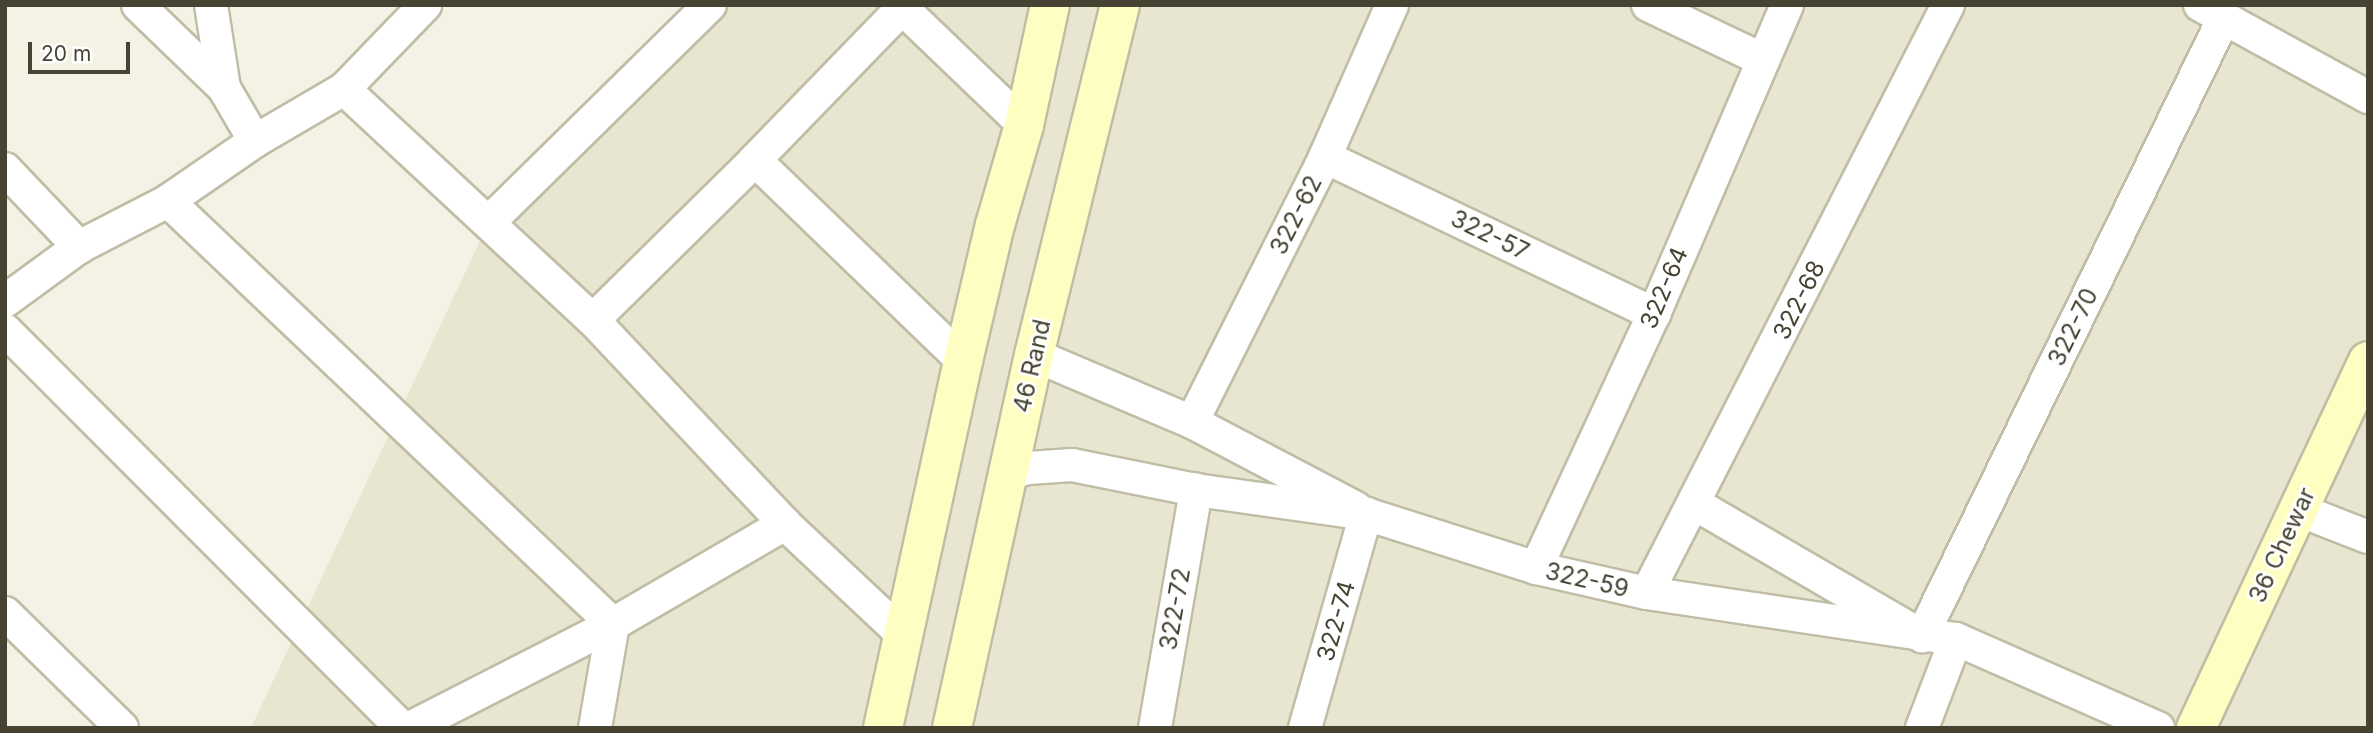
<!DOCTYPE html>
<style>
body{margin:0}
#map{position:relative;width:2373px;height:733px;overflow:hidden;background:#f4f2e4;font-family:Inter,sans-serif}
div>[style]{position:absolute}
.residential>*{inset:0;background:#e8e6d1}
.roads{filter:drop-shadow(2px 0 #c0bda6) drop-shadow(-2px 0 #c0bda6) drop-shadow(0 2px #c0bda6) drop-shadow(0 -2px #c0bda6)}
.street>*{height:32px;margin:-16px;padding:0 16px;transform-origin:16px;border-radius:16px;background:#fff}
.secondary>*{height:38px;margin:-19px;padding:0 19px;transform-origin:19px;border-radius:19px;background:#fffec2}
span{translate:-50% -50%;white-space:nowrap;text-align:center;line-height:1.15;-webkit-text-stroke:5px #fff;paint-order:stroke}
.street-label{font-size:24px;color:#464333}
.frame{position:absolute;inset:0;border:7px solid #464333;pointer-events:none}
.scale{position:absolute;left:28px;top:42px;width:102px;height:32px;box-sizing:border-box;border:4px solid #464333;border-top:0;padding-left:9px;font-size:21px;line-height:24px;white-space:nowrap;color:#464333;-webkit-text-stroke:5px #fff;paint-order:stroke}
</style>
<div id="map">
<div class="residential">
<i style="clip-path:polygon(710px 5px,2368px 5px,2368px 728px,251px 728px,489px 222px)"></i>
</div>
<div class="roads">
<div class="street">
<i style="left:138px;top:5px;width:120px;rotate:44deg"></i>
<i style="left:224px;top:88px;width:61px;rotate:59.7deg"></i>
<i style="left:211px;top:5px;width:84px;rotate:81.1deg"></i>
<i style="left:1648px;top:5px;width:125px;rotate:25.5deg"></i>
<i style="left:2200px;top:5px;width:192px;rotate:28.7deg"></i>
<i style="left:902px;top:8px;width:169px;rotate:43.8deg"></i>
<i style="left:344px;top:89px;width:340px;rotate:42.9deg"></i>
<i style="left:593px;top:320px;width:280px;rotate:46.7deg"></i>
<i style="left:785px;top:524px;width:161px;rotate:43.2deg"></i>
<i style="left:1325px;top:157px;width:365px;rotate:25.5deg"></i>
<i style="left:755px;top:160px;width:289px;rotate:44deg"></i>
<i style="left:5px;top:169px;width:108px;rotate:46.5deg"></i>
<i style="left:168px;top:201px;width:614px;rotate:43.55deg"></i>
<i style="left:613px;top:624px;width:106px;rotate:99.8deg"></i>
<i style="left:489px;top:222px;width:310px;rotate:-44.5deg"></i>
<i style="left:5px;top:301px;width:92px;rotate:-36.1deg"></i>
<i style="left:79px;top:247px;width:100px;rotate:-27.3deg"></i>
<i style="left:168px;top:201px;width:106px;rotate:-34.6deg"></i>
<i style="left:255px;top:141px;width:103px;rotate:-30.3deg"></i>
<i style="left:344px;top:89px;width:117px;rotate:-46deg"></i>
<i style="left:593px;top:320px;width:228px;rotate:-44.6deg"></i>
<i style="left:755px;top:160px;width:216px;rotate:-45.9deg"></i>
<i style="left:5px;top:330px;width:562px;rotate:45.07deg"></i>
<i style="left:1034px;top:355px;width:172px;rotate:23deg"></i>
<i style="left:1192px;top:422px;width:185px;rotate:27.7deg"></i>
<i style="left:1192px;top:422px;width:297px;rotate:-63.3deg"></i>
<i style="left:1325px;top:157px;width:166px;rotate:-66.2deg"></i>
<i style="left:1007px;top:474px;width:22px;rotate:-16deg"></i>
<i style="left:1028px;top:468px;width:44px;rotate:-3.9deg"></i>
<i style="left:1072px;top:465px;width:126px;rotate:11.4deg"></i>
<i style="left:1196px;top:490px;width:172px;rotate:8deg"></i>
<i style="left:1366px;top:514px;width:178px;rotate:17.6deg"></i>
<i style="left:1536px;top:568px;width:114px;rotate:12.7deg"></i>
<i style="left:1647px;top:593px;width:312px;rotate:8.5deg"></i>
<i style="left:1956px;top:639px;width:221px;rotate:23.8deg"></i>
<i style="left:1695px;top:504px;width:263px;rotate:30.2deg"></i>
<i style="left:1922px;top:636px;width:688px;rotate:-63.96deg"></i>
<i style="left:2299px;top:510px;width:74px;rotate:21.4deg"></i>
<i style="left:1536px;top:568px;width:280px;rotate:-65.1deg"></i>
<i style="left:1654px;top:314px;width:336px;rotate:-66.7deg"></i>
<i style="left:1647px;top:593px;width:661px;rotate:-62.89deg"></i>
<i style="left:5px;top:613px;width:164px;rotate:44.5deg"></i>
<i style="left:410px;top:728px;width:228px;rotate:-27.1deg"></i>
<i style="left:613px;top:624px;width:199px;rotate:-30.2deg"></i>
<i style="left:1155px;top:728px;width:242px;rotate:-80.2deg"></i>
<i style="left:1305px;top:728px;width:223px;rotate:-74.1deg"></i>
<i style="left:1922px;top:728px;width:95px;rotate:-69.1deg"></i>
</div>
<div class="secondary">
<i style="left:883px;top:728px;width:376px;rotate:-77.7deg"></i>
<i style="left:963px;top:361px;width:140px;rotate:-76.8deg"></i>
<i style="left:995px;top:225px;width:104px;rotate:-73.8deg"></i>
<i style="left:1024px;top:125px;width:123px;rotate:-77.8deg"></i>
<i style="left:952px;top:728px;width:382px;rotate:-77.6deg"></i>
<i style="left:1034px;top:355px;width:360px;rotate:-76.2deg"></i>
<i style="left:2196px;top:728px;width:405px;rotate:-64.9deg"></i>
</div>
</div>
<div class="street-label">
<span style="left:1296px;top:215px;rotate:-63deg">322-62</span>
<span style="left:1490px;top:235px;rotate:26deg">322-57</span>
<span style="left:1664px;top:288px;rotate:-67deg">322-64</span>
<span style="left:1799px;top:300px;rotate:-63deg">322-68</span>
<span style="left:2073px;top:327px;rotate:-64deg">322-70</span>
<span style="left:1032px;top:366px;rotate:-77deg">46 Rand</span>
<span style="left:2282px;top:545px;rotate:-65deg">36 Chewar</span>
<span style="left:1587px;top:580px;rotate:13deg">322-59</span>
<span style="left:1175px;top:609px;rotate:-80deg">322-72</span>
<span style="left:1336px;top:621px;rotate:-74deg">322-74</span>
</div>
<div class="frame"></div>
<div class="scale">20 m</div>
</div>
